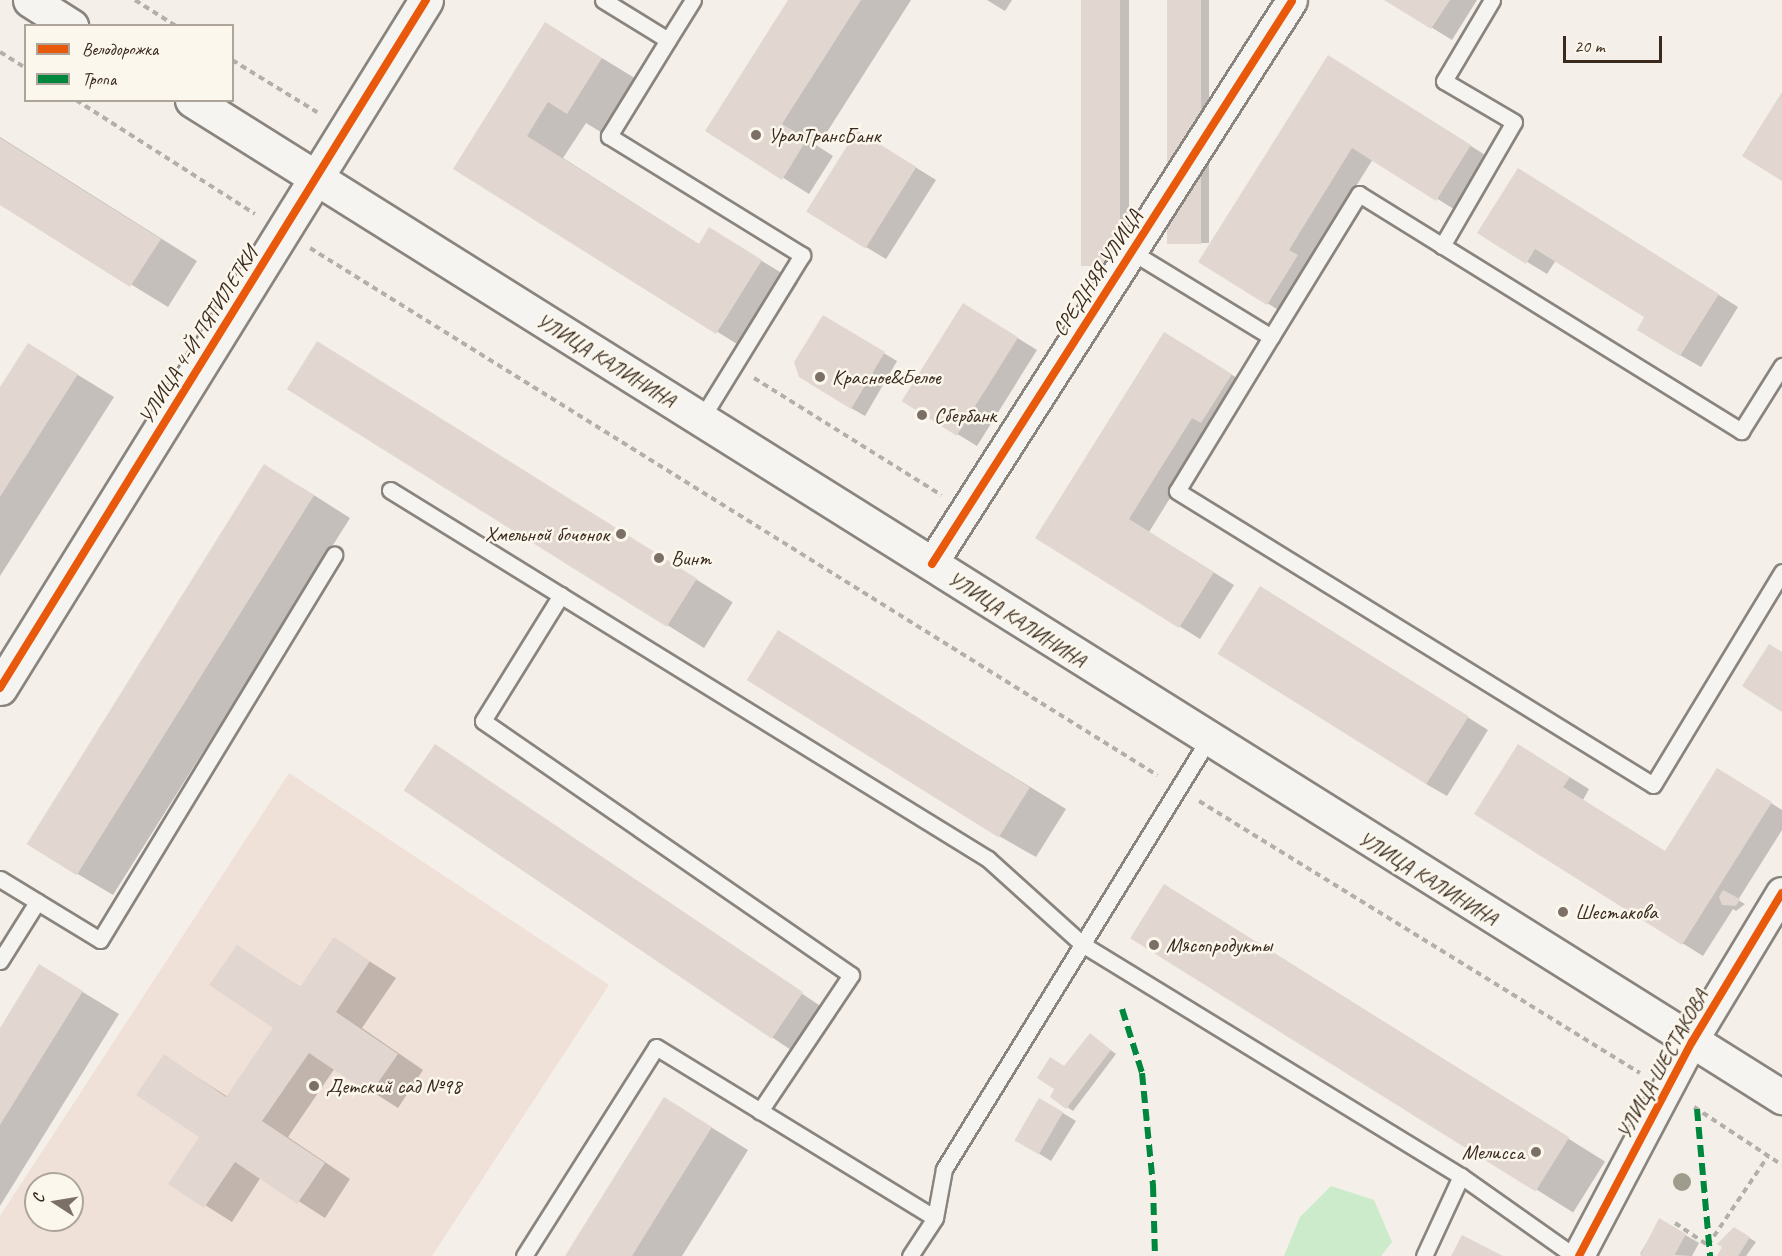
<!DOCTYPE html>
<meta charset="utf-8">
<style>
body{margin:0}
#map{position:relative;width:1782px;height:1256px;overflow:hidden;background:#f5efe9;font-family:Caveat,sans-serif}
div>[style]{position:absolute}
.built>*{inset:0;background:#f0e1d8}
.green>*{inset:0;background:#cbebca}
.shadow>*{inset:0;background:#0003;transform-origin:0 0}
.building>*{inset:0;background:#e2d6d1;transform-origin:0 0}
.path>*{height:4px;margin-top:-2px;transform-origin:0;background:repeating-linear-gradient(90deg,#b3afab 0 6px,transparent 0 10.5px)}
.roads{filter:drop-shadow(2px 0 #8a847e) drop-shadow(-2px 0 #8a847e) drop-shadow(0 2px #8a847e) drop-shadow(0 -2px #8a847e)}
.service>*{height:15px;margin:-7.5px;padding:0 7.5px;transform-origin:7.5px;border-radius:7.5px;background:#f6f4f0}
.minor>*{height:30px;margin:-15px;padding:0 15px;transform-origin:15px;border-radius:15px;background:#f6f4f0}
.tertiary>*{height:33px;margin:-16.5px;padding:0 16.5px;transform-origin:16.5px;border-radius:16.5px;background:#f6f4f0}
.secondary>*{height:33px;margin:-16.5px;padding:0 16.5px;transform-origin:16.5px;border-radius:16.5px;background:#f6f4f0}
.quiet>*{height:6px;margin-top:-3px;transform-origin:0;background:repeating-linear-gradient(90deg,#00873e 0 12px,transparent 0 18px)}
.cycleway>*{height:8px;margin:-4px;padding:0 4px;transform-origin:4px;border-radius:4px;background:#e8590c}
.trees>*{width:18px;height:18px;margin:-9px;border-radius:50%;background:#9e9d8d}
.dots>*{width:16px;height:16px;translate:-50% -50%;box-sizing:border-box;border:3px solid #fbf7ec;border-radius:50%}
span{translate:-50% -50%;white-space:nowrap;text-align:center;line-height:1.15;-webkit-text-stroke:5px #fbf7ec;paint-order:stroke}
.poi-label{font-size:21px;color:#3b2a1e}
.left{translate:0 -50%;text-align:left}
.right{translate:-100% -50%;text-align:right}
.street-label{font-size:21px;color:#3b2a1e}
.legend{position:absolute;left:24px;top:24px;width:210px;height:78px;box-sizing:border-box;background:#fbf7ec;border:2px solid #aea59a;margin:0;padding:8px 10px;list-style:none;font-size:18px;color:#3b2a1e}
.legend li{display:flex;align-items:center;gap:12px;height:30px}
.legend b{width:30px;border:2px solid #aea59a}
.north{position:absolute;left:24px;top:1172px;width:60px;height:60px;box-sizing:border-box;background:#fbf7ec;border:2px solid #aea59a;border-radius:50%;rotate:282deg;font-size:16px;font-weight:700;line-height:24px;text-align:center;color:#3b2a1e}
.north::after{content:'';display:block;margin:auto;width:21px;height:27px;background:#7c6f65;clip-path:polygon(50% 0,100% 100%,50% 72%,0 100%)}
.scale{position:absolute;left:1563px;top:36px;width:99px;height:27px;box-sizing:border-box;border:3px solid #3b2a1e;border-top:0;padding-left:8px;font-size:18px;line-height:21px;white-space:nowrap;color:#3b2a1e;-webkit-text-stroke:4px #fbf7ec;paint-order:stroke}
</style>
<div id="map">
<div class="built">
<i style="clip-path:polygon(evenodd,289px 773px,609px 985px,432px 1256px,0 1256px,0 1216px,289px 773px,36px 1184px,72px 1184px,72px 1220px,36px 1220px,36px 1184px)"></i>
</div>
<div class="green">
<i style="clip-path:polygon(1331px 1186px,1374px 1200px,1392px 1242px,1381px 1256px,1284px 1256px,1300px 1217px)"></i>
</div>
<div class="shadow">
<i style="clip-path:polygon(790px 0,911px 0,820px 143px,802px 136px,833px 156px,809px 194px,707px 130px)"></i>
<i style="clip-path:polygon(987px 0,1012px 0,1005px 11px)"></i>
<i style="left:1083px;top:0;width:46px;height:265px"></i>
<i style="left:1168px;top:0;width:41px;height:243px"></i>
<i style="clip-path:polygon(1387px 0,1477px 0,1452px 40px)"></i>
<i style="clip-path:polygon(546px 24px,638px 80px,604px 134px,586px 123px,563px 158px,700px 245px,710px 229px,798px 283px,753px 354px,455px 168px)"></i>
<i style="clip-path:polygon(1348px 69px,1490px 158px,1457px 211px,1373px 159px,1308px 263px,1288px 316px,1200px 261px)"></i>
<i style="clip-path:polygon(0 137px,197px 261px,168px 307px,0 204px)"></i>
<i style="clip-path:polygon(878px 144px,936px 180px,886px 259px,866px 247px)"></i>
<i style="clip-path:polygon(1539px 182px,1738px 307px,1701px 367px,1680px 355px,1646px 317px,1556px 260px,1547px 274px,1480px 233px)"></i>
<i style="clip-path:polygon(823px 317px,897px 361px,865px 416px,851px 408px)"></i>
<i style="clip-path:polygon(984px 317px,1037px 350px,977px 446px,903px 401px)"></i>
<i style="left:318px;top:343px;width:489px;height:54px;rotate:32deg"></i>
<i style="clip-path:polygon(29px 345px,114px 397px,0 576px,0 390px)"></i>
<i style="clip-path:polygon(1185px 345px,1251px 387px,1222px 434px,1213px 429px,1149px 532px,1234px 585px,1200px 639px,1037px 537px)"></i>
<i style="clip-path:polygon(301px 487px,350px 518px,113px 895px,76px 873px)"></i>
<i style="clip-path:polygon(1280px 599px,1488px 730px,1447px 796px,1426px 784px)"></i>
<i style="clip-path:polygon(778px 632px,1066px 809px,1036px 857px,999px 836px)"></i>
<i style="left:435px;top:746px;width:484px;height:53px;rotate:34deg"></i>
<i style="clip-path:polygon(1539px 758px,1589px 789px,1583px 800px,1666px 852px,1738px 782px,1782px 810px,1782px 830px,1738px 900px,1745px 904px,1736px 911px,1733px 909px,1703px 956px,1476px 814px)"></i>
<i style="left:1164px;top:886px;width:520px;height:60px;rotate:32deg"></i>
<i style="clip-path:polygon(334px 939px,396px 978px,362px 1028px,423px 1070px,398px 1108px,335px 1068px,288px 1137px,350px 1179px,325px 1218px,261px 1177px,232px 1222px,170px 1183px,201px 1137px,164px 1056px,228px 1097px,275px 1028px,237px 947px,302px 988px)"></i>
<i style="clip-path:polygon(76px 988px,119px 1014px,0 1206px,0 1031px)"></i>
<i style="clip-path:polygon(1096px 1039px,1116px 1054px,1073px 1111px,1067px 1107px,1065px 1068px)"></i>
<i style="clip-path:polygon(1053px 1107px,1076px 1121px,1051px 1161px,1015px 1139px)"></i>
<i style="clip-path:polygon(701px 1121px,748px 1150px,682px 1256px,567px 1256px)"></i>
<i style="clip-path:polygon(1660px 1220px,1699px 1243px,1692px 1256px,1640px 1254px)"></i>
<i style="clip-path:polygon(1735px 1229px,1756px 1242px,1746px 1256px,1720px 1256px,1724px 1247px,1719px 1243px)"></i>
</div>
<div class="building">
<i style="clip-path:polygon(788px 0,861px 0,782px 124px,807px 139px,782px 180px,705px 131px)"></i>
<i style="left:1081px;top:0;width:39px;height:266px"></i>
<i style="left:1167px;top:0;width:34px;height:244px"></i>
<i style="clip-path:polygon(1384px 0,1450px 0,1431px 29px)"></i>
<i style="clip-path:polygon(545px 22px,602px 58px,567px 114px,548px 102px,527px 136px,699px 244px,709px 227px,762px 260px,716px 334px,453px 169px)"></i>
<i style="clip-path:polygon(1328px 55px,1471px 145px,1436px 201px,1352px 148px,1289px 250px,1298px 255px,1267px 305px,1198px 262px)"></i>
<i style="clip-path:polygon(1782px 92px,1782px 181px,1742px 156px)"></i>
<i style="left:857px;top:130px;width:70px;height:96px;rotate:32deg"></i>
<i style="clip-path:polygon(0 138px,161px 239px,130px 287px,0 205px)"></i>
<i style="clip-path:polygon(1518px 168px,1719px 294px,1680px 356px,1637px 330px,1644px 317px,1535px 249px,1526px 264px,1477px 233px)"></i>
<i style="left:963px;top:303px;width:65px;height:116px;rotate:32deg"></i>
<i style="clip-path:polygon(823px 315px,885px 352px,851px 409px,799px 377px,794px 362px)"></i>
<i style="clip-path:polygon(1164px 332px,1232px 374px,1201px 423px,1192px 418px,1129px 519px,1214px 572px,1179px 628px,1035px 538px)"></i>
<i style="left:317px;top:341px;width:448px;height:57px;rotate:32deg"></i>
<i style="clip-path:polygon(28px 343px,78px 374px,0 497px,0 387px)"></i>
<i style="left:264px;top:464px;width:59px;height:448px;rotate:32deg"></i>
<i style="left:1260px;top:586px;width:246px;height:80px;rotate:32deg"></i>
<i style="left:778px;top:630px;width:297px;height:59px;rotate:32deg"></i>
<i style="clip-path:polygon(1769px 644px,1782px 652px,1782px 712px,1742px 686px)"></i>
<i style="left:435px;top:744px;width:444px;height:56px;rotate:34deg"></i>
<i style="clip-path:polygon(1518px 744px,1570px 777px,1563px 787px,1665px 851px,1717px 768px,1772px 802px,1682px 945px,1474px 814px)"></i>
<i style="left:1164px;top:884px;width:478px;height:64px;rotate:32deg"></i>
<i style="clip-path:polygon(1723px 890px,1740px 899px,1736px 906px,1722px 905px,1719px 897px)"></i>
<i style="clip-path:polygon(334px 937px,370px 961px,336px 1012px,398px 1054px,370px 1094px,309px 1053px,262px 1121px,325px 1163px,297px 1204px,235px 1162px,204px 1208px,168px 1184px,199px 1137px,136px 1095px,164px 1054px,226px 1097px,273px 1028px,209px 985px,237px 945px,300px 987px)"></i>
<i style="clip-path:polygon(39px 964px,83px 991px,0 1125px,0 1028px)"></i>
<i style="clip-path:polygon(1090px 1033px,1111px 1050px,1066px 1109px,1050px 1097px,1054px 1089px,1037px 1078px,1050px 1057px,1064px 1066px)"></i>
<i style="clip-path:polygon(664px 1097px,712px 1127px,632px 1256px,565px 1256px)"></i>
<i style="left:1039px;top:1098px;width:28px;height:49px;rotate:30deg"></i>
<i style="clip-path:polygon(1659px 1218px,1686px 1234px,1674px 1256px,1640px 1256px)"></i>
<i style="clip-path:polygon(1734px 1227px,1750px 1237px,1738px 1256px,1717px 1256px,1722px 1247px,1717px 1244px)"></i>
<i style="clip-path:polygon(1462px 1235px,1503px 1256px,1451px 1256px)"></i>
</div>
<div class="path">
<i style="left:135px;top:0;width:49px;rotate:32.4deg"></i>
<i style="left:0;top:52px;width:31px;rotate:32deg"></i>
<i style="left:232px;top:60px;width:100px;rotate:31.5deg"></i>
<i style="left:76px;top:100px;width:212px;rotate:32.5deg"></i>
<i style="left:310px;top:248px;width:998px;rotate:31.89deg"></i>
<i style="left:754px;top:378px;width:221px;rotate:32deg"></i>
<i style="left:1199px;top:801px;width:518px;rotate:31.67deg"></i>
<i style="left:1694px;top:1107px;width:105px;rotate:33.4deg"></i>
<i style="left:1675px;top:1223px;width:40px;rotate:34deg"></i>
<i style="left:1708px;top:1245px;width:107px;rotate:-56deg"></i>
</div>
<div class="roads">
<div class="service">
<i style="left:603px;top:0;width:76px;rotate:31.6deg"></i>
<i style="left:668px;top:40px;width:113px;rotate:121.6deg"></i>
<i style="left:609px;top:136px;width:227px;rotate:31.7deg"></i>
<i style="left:802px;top:255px;width:193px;rotate:121.6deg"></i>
<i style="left:668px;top:40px;width:47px;rotate:-58deg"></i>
<i style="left:1442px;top:246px;width:143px;rotate:-59.9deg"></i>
<i style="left:1514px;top:122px;width:81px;rotate:-149.6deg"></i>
<i style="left:1444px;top:81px;width:94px;rotate:-59.3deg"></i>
<i style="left:1132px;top:252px;width:163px;rotate:31.4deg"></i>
<i style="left:1271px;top:337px;width:168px;rotate:-58.4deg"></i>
<i style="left:1359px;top:194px;width:450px;rotate:31.8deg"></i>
<i style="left:1741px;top:431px;width:77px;rotate:-57.8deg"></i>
<i style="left:1271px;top:337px;width:180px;rotate:121.4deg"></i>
<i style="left:1177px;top:491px;width:559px;rotate:31.7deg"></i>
<i style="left:1653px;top:785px;width:249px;rotate:-58.8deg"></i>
<i style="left:390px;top:490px;width:703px;rotate:31.68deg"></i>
<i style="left:988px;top:859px;width:127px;rotate:42.1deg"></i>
<i style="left:1082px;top:944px;width:444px;rotate:31.5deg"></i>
<i style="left:1461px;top:1176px;width:88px;rotate:114.8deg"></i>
<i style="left:561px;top:595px;width:148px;rotate:121.8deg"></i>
<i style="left:483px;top:721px;width:447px;rotate:34.6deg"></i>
<i style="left:851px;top:975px;width:164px;rotate:123.8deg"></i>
<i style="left:0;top:879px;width:117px;rotate:31.4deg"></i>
<i style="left:100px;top:940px;width:451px;rotate:-58.7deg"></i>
<i style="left:0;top:961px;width:70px;rotate:-57.9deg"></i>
<i style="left:1461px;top:1176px;width:138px;rotate:35.3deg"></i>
<i style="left:524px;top:1256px;width:247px;rotate:-57.7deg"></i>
<i style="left:656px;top:1047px;width:327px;rotate:31.5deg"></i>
<i style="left:935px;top:1218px;width:50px;rotate:-79.6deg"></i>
<i style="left:944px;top:1169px;width:504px;rotate:-58.39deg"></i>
<i style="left:910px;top:1256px;width:45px;rotate:-56.7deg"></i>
</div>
<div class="minor">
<i style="left:932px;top:564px;width:668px;rotate:-57.4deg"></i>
<i style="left:1579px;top:1256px;width:242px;rotate:-62.2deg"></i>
<i style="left:1692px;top:1042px;width:174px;rotate:-58.9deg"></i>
</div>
<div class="tertiary">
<i style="left:0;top:688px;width:809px;rotate:-58.23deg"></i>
</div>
<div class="secondary">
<i style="left:30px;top:0;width:49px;rotate:32.4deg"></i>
<i style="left:192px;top:100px;width:1877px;rotate:32.09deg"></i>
</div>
</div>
<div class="quiet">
<i style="left:1122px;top:1009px;width:67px;rotate:72.6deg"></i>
<i style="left:1142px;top:1073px;width:113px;rotate:84.4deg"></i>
<i style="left:1153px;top:1185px;width:71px;rotate:88.4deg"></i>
<i style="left:1697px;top:1109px;width:148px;rotate:84.9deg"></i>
</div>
<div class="cycleway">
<i style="left:932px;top:564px;width:668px;rotate:-57.4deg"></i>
<i style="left:0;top:688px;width:809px;rotate:-58.23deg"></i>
<i style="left:1579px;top:1256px;width:242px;rotate:-62.2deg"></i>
<i style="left:1692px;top:1042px;width:174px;rotate:-58.9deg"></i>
</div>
<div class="trees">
<i style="left:1682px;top:1182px"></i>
</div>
<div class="dots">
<i style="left:756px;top:135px;background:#7c6f65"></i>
<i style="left:820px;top:377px;background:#7c6f65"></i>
<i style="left:922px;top:415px;background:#7c6f65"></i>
<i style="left:621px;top:534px;background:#7c6f65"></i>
<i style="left:659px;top:558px;background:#7c6f65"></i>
<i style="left:1563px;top:912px;background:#7c6f65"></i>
<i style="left:1154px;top:945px;background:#7c6f65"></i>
<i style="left:314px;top:1086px;background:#7c6f65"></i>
<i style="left:1536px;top:1152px;background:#7c6f65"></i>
</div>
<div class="poi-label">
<span class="left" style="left:768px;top:135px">УралТрансБанк</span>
<span class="left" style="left:832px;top:377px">Красное&amp;Белое</span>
<span class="left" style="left:934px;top:415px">Сбербанк</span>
<span class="right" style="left:609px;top:534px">Хмельной бочонок</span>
<span class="left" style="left:671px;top:558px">Винт</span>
<span class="left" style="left:1575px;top:912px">Шестакова</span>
<span class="left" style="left:1166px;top:945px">Мясопродукты</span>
<span class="left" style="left:326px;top:1086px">Детский сад №98</span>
<span class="right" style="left:1524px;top:1152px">Мелисса</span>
</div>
<div class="street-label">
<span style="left:1097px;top:273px;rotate:-57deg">СРЕДНЯЯ УЛИЦА</span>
<span style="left:198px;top:335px;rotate:-58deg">УЛИЦА 4-Й ПЯТИЛЕТКИ</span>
<span style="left:606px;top:360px;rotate:32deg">УЛИЦА КАЛИНИНА</span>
<span style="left:1017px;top:619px;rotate:33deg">УЛИЦА КАЛИНИНА</span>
<span style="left:1428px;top:878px;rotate:32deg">УЛИЦА КАЛИНИНА</span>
<span style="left:1662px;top:1064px;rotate:-61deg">УЛИЦА ШЕСТАКОВА</span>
</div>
<ul class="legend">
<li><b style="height:8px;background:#e8590c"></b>Велодорожка</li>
<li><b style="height:8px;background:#00873e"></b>Тропа</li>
</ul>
<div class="north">С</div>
<div class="scale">20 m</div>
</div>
